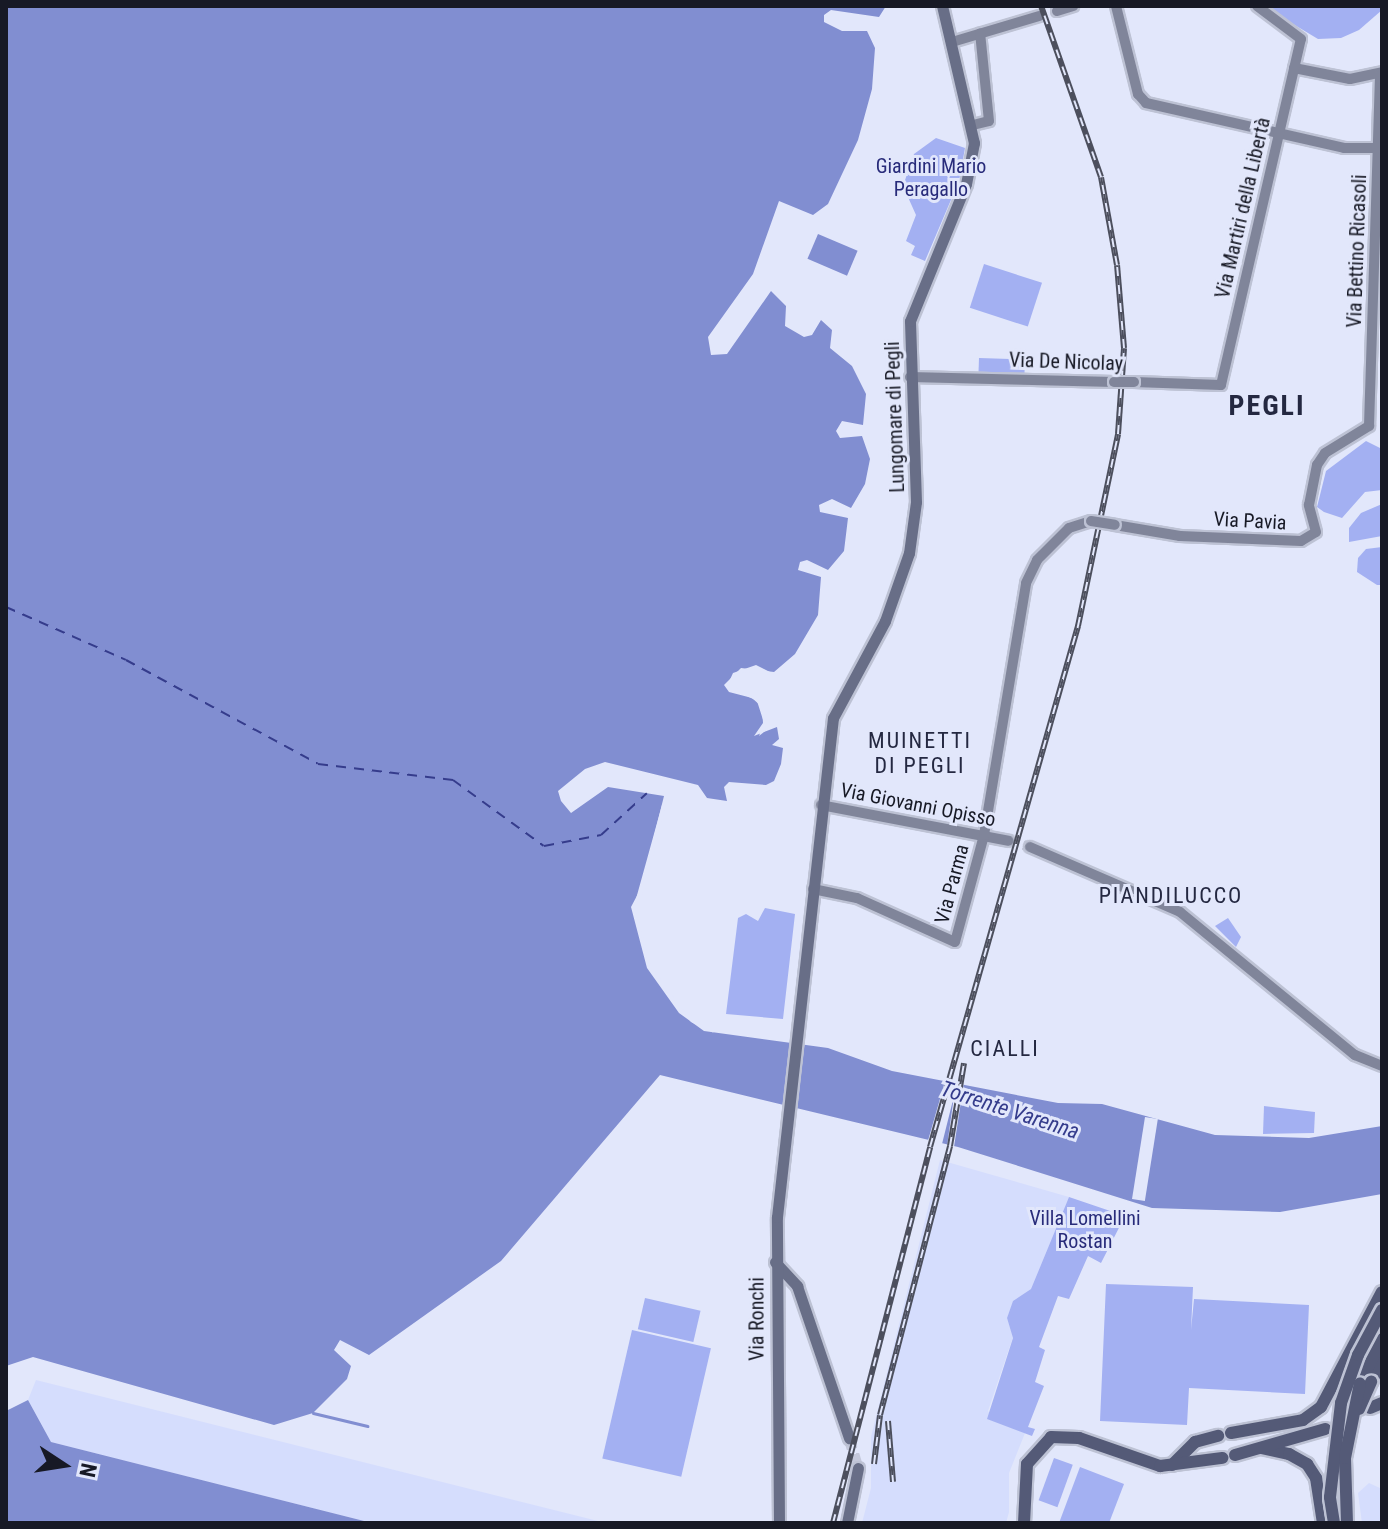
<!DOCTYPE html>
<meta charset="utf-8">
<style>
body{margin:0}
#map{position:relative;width:1388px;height:1529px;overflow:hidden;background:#e2e7fb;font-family:"Roboto Condensed",sans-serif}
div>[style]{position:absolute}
.built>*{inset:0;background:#d5ddfd}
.green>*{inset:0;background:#a3b0f2;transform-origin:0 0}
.water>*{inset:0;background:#818ed1;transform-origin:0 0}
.pier>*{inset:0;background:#e2e7fb;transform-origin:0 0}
.stream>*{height:3px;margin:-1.5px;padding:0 1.5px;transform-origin:1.5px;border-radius:1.5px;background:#818ed1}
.ferry>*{height:2px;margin-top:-1px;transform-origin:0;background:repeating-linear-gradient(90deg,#353c8c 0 10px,transparent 0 18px)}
.secondary-tunnel>*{height:10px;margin-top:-5px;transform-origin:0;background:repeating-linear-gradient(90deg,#c4c8db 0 10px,transparent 0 15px)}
.primary-tunnel>*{height:11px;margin-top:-5.5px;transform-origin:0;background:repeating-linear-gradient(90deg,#c4c8db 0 11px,transparent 0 16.5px)}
.roads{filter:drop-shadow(2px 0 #bdc2d4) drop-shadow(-2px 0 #bdc2d4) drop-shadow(0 2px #bdc2d4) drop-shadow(0 -2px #bdc2d4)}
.secondary>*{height:10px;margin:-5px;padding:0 5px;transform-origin:5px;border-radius:5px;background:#80859a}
.primary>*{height:11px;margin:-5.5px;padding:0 5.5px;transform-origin:5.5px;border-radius:5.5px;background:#686e87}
.highway>*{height:12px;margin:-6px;padding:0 6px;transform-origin:6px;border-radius:6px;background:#545a77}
.rail>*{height:6px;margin-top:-3px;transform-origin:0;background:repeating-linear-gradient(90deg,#e2e7fb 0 9px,#4c4f5d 0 18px);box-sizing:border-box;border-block:2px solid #4c4f5d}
.bridges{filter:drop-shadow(2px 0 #bdc2d4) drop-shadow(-2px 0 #bdc2d4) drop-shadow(0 2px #bdc2d4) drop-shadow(0 -2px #bdc2d4)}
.secondary-bridge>*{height:10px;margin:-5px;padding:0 5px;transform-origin:5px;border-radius:5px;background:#80859a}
.highway-bridge>*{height:12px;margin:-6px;padding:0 6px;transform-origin:6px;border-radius:6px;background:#545a77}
span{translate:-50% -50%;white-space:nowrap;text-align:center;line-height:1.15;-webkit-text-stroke:6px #e2e7fb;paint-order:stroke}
.park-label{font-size:20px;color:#282b7a}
.street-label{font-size:20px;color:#171925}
.neighbourhood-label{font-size:22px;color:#242841;letter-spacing:2px}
.water-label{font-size:22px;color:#353c8c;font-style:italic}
.district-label{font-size:28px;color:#242841;font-weight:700;letter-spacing:2px}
.frame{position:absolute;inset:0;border:8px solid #171925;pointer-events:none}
.north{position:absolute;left:24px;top:1425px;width:80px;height:80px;-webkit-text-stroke:6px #e2e7fb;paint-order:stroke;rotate:102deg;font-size:22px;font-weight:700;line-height:32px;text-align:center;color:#171925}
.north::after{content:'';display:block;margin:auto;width:28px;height:36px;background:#171925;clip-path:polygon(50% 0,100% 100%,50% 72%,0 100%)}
</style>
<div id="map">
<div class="built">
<i style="clip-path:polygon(940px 1160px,1069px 1197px,1031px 1289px,1013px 1302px,1007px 1318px,1013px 1337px,988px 1411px,994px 1421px,1025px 1433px,1009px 1473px,1009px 1512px,1006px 1523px,862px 1523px,871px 1488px,871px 1437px)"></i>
<i style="clip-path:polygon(36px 1380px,606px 1523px,372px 1523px,51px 1442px,28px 1400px)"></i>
<i style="clip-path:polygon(1369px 1483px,1382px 1489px,1382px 1523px,1362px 1523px,1358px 1493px)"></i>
</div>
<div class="green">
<i style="clip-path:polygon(1263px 6px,1382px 6px,1382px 10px,1359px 30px,1341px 38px,1318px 39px)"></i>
<i style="clip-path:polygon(936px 138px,965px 148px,959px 181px,925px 261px,911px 255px,915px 246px,906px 241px,916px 215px,903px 186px,914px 154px)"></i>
<i style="left:984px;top:264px;width:61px;height:46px;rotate:18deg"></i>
<i style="left:979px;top:358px;width:46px;height:16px;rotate:2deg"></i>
<i style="clip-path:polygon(1366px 441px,1382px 449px,1382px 490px,1365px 492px,1342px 518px,1324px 512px,1317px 507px,1326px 471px)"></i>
<i style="clip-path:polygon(1382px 504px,1382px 536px,1349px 542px,1349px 528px,1361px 513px)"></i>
<i style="clip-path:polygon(1382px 547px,1382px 585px,1377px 585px,1357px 572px,1358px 558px,1366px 549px)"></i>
<i style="clip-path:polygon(765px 908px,795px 914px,783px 1019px,726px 1014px,738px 918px,746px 914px,758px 921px)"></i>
<i style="clip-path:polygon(1228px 918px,1241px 937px,1236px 947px,1215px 926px)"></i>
<i style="clip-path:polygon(1264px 1106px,1315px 1112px,1314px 1133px,1263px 1134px)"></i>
<i style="clip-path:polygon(1069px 1197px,1125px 1216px,1101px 1263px,1088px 1256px,1069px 1299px,1058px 1296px,1039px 1347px,1045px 1350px,1035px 1382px,1044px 1386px,1028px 1427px,1035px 1429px,1032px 1436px,987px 1419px,1013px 1338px,1007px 1318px,1013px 1301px,1031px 1289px)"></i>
<i style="clip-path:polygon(1106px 1284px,1193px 1287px,1191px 1330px,1194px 1299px,1309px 1305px,1305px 1394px,1189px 1388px,1187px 1425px,1100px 1421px)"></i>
<i style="left:645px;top:1298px;width:57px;height:32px;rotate:13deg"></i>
<i style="left:632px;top:1330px;width:81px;height:132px;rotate:13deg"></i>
<i style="left:1054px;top:1458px;width:20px;height:45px;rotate:20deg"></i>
<i style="clip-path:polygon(1080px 1467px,1124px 1484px,1109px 1523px,1059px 1523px)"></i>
</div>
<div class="water">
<i style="clip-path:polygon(6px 6px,886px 6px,879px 17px,831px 10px,824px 15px,824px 22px,842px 31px,867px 31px,875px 48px,872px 89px,858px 140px,828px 204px,813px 215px,779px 201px,753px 274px,708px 337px,711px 355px,727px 354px,771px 291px,786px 306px,785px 326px,804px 337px,812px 335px,821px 320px,832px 330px,830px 348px,852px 366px,866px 394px,863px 425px,842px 421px,836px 431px,840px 438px,862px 436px,870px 459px,865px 484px,851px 508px,832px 499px,819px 505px,820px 512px,848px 518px,844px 551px,828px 570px,807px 560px,800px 562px,798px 570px,821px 577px,818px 615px,795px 654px,774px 672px,741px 668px,724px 685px,729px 692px,752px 698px,762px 707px,763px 723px,754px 736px,777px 727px,779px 739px,772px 745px,783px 748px,781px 764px,774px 781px,766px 785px,729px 782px,724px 787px,727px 801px,707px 798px,698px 785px,605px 762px,585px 769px,558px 791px,561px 801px,571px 813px,608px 787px,664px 796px,641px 888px,631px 907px,647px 968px,679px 1013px,704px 1031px,828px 1048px,892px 1071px,1058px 1103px,1102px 1104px,1215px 1135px,1309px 1138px,1382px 1126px,1382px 1194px,1280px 1212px,1152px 1208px,958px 1147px,660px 1075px,501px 1261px,369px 1355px,340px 1340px,334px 1350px,351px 1366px,347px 1379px,313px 1413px,274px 1425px,33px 1357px,6px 1366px)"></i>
<i style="left:818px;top:234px;width:43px;height:27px;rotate:23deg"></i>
<i style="clip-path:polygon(28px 1400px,51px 1442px,372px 1523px,6px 1523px,6px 1411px)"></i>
</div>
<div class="pier">
<i style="clip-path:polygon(756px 665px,776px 675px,742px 672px,729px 685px,754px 694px,765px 705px,767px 723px,762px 730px,775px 723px,759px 736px,764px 723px,757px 701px,727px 686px,733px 673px)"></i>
<i style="clip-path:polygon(667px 800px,645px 889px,635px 907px,651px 966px,682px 1009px,714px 1033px,691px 1022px,651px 971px,634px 914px,634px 906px,662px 805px)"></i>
<i style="clip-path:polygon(946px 1078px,964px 1082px,954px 1147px,947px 1146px,954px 1096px,941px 1148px,927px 1144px)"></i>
<i style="left:1145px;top:1117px;width:13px;height:83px;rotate:9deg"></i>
</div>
<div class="stream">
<i style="left:313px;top:1413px;width:56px;rotate:13.5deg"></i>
</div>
<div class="ferry">
<i style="left:6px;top:607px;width:131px;rotate:23.8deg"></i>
<i style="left:126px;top:660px;width:218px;rotate:28.4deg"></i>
<i style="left:318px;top:764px;width:136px;rotate:6.8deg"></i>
<i style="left:453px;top:780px;width:112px;rotate:36deg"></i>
<i style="left:544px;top:846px;width:58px;rotate:-10.9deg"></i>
<i style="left:601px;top:835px;width:62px;rotate:-42.4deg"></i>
</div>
<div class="secondary-tunnel">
<i style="left:1009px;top:841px;width:22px;rotate:16deg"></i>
</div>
<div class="primary-tunnel">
<i style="left:849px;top:1438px;width:31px;rotate:73deg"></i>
</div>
<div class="roads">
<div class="secondary">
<i style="left:1116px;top:6px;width:91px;rotate:76deg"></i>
<i style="left:1138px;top:94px;width:12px;rotate:48deg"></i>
<i style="left:1146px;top:103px;width:203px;rotate:12.8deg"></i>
<i style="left:1344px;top:148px;width:34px"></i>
<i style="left:1057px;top:11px;width:17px;rotate:-17deg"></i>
<i style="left:952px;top:42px;width:91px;rotate:-16.6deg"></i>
<i style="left:1294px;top:68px;width:57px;rotate:11.1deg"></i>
<i style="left:1350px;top:79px;width:33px;rotate:-12deg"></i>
<i style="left:973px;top:125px;width:16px;rotate:-14deg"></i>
<i style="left:989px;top:121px;width:88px;rotate:-95.8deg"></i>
<i style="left:910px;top:377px;width:204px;rotate:1.4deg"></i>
<i style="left:1134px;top:382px;width:87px;rotate:2deg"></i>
<i style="left:1221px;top:385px;width:355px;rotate:-77deg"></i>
<i style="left:1301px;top:39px;width:55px;rotate:-143.1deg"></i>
<i style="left:1115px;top:525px;width:66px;rotate:9.6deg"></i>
<i style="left:1180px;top:536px;width:121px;rotate:2.4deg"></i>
<i style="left:1301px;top:541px;width:17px;rotate:-31deg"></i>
<i style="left:1316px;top:532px;width:28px;rotate:-105deg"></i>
<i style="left:1309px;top:505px;width:41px;rotate:-78.7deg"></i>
<i style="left:1317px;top:465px;width:14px;rotate:-56deg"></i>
<i style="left:1325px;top:453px;width:52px;rotate:-31.5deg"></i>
<i style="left:1369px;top:426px;width:353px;rotate:-88.2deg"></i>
<i style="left:821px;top:805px;width:191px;rotate:10.8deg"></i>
<i style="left:1030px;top:847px;width:163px;rotate:23.4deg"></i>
<i style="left:1180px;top:912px;width:226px;rotate:39.3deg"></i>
<i style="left:1355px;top:1055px;width:29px;rotate:22deg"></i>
<i style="left:813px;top:889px;width:45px;rotate:11.6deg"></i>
<i style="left:857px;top:898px;width:107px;rotate:24.2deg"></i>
<i style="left:955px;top:942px;width:111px;rotate:-74.8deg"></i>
<i style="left:984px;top:835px;width:255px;rotate:-80.5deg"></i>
<i style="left:1026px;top:583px;width:25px;rotate:-64deg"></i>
<i style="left:1037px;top:560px;width:45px;rotate:-45deg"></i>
<i style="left:1069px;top:528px;width:23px;rotate:-18deg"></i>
</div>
<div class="primary">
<i style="left:775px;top:1262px;width:33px;rotate:47deg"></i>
<i style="left:797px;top:1286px;width:161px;rotate:71.1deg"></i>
<i style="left:779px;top:1523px;width:306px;rotate:-90.4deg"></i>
<i style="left:777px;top:1217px;width:502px;rotate:-83.6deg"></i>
<i style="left:833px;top:718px;width:110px;rotate:-61.8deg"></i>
<i style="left:885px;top:621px;width:72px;rotate:-70.6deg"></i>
<i style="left:909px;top:553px;width:51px;rotate:-82.2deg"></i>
<i style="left:916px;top:502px;width:181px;rotate:-91.9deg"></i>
<i style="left:910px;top:321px;width:148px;rotate:-67.8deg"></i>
<i style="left:966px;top:184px;width:42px;rotate:-79deg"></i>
<i style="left:974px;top:143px;width:141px;rotate:-103.1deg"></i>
<i style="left:847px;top:1523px;width:56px;rotate:-78.7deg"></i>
</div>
<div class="highway">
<i style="left:1371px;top:1382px;width:25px;rotate:-63deg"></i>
<i style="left:1360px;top:1383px;width:49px;rotate:-63.4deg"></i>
<i style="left:1370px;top:1408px;width:13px;rotate:-23deg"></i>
<i style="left:1231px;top:1433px;width:73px;rotate:-10.2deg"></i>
<i style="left:1303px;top:1420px;width:22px;rotate:-36deg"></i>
<i style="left:1321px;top:1407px;width:130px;rotate:-62.1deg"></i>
<i style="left:1261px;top:1448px;width:29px;rotate:12deg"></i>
<i style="left:1289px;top:1454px;width:21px;rotate:29deg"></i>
<i style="left:1307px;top:1464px;width:17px;rotate:57deg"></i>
<i style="left:1316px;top:1478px;width:46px;rotate:81.2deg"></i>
<i style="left:1235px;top:1455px;width:94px;rotate:-16.1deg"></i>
<i style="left:1172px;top:1465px;width:33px;rotate:-45deg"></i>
<i style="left:1195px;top:1442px;width:24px;rotate:-15deg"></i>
<i style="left:1024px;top:1523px;width:59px;rotate:-87.1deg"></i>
<i style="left:1027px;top:1464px;width:36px;rotate:-48deg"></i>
<i style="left:1051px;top:1437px;width:28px;rotate:2deg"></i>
<i style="left:1079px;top:1438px;width:86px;rotate:19.1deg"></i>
<i style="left:1160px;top:1466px;width:63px;rotate:-7.4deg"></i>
</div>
</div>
<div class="rail">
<i style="left:888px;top:1421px;width:61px;rotate:85.3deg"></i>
<i style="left:874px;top:1464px;width:49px;rotate:-83deg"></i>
<i style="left:880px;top:1415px;width:278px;rotate:-75.4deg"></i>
<i style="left:950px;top:1146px;width:84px;rotate:-80.4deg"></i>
<i style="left:833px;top:1523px;width:388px;rotate:-75.5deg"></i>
<i style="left:930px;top:1147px;width:542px;rotate:-74.14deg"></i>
<i style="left:1078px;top:626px;width:196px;rotate:-78.2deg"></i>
<i style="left:1118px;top:434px;width:86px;rotate:-86deg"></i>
<i style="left:1124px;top:348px;width:83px;rotate:-94.8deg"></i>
<i style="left:1117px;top:265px;width:89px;rotate:-100.3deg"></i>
<i style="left:1101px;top:177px;width:181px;rotate:-109.3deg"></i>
</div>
<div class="bridges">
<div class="secondary-bridge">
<i style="left:1114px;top:382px;width:20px"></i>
<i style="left:1091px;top:521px;width:24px;rotate:9deg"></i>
</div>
<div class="highway-bridge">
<i style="left:1359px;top:1409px;width:30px;rotate:-66deg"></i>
<i style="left:1334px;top:1523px;width:26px;rotate:-99deg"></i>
<i style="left:1330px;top:1497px;width:95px;rotate:-83.3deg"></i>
<i style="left:1341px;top:1403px;width:51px;rotate:-70.5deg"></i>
<i style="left:1358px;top:1355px;width:51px;rotate:-61.9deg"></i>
<i style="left:1347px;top:1523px;width:65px;rotate:-91.8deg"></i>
<i style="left:1345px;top:1458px;width:76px;rotate:-78.7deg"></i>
</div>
</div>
<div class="park-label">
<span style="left:931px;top:178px">Giardini Mario<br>Peragallo</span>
<span style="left:1085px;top:1230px">Villa Lomellini<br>Rostan</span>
</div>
<div class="street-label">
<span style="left:1243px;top:208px;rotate:-77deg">Via Martiri della Libertà</span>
<span style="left:1357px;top:251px;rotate:-88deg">Via Bettino Ricasoli</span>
<span style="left:1066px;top:362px;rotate:2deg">Via De Nicolay</span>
<span style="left:895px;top:417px;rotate:-92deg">Lungomare di Pegli</span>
<span style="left:1250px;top:521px;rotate:3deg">Via Pavia</span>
<span style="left:918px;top:805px;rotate:11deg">Via Giovanni Opisso</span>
<span style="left:952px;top:884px;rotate:-75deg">Via Parma</span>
<span style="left:757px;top:1319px;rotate:-90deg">Via Ronchi</span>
</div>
<div class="neighbourhood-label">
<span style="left:920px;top:753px">MUINETTI<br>DI PEGLI</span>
<span style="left:1171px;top:896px">PIANDILUCCO</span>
<span style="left:1005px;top:1049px">CIALLI</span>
</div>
<div class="water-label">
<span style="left:1010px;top:1110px;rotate:18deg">Torrente Varenna</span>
</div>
<div class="district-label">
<span style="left:1267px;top:406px">PEGLI</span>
</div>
<div class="frame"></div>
<div class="north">N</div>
</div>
